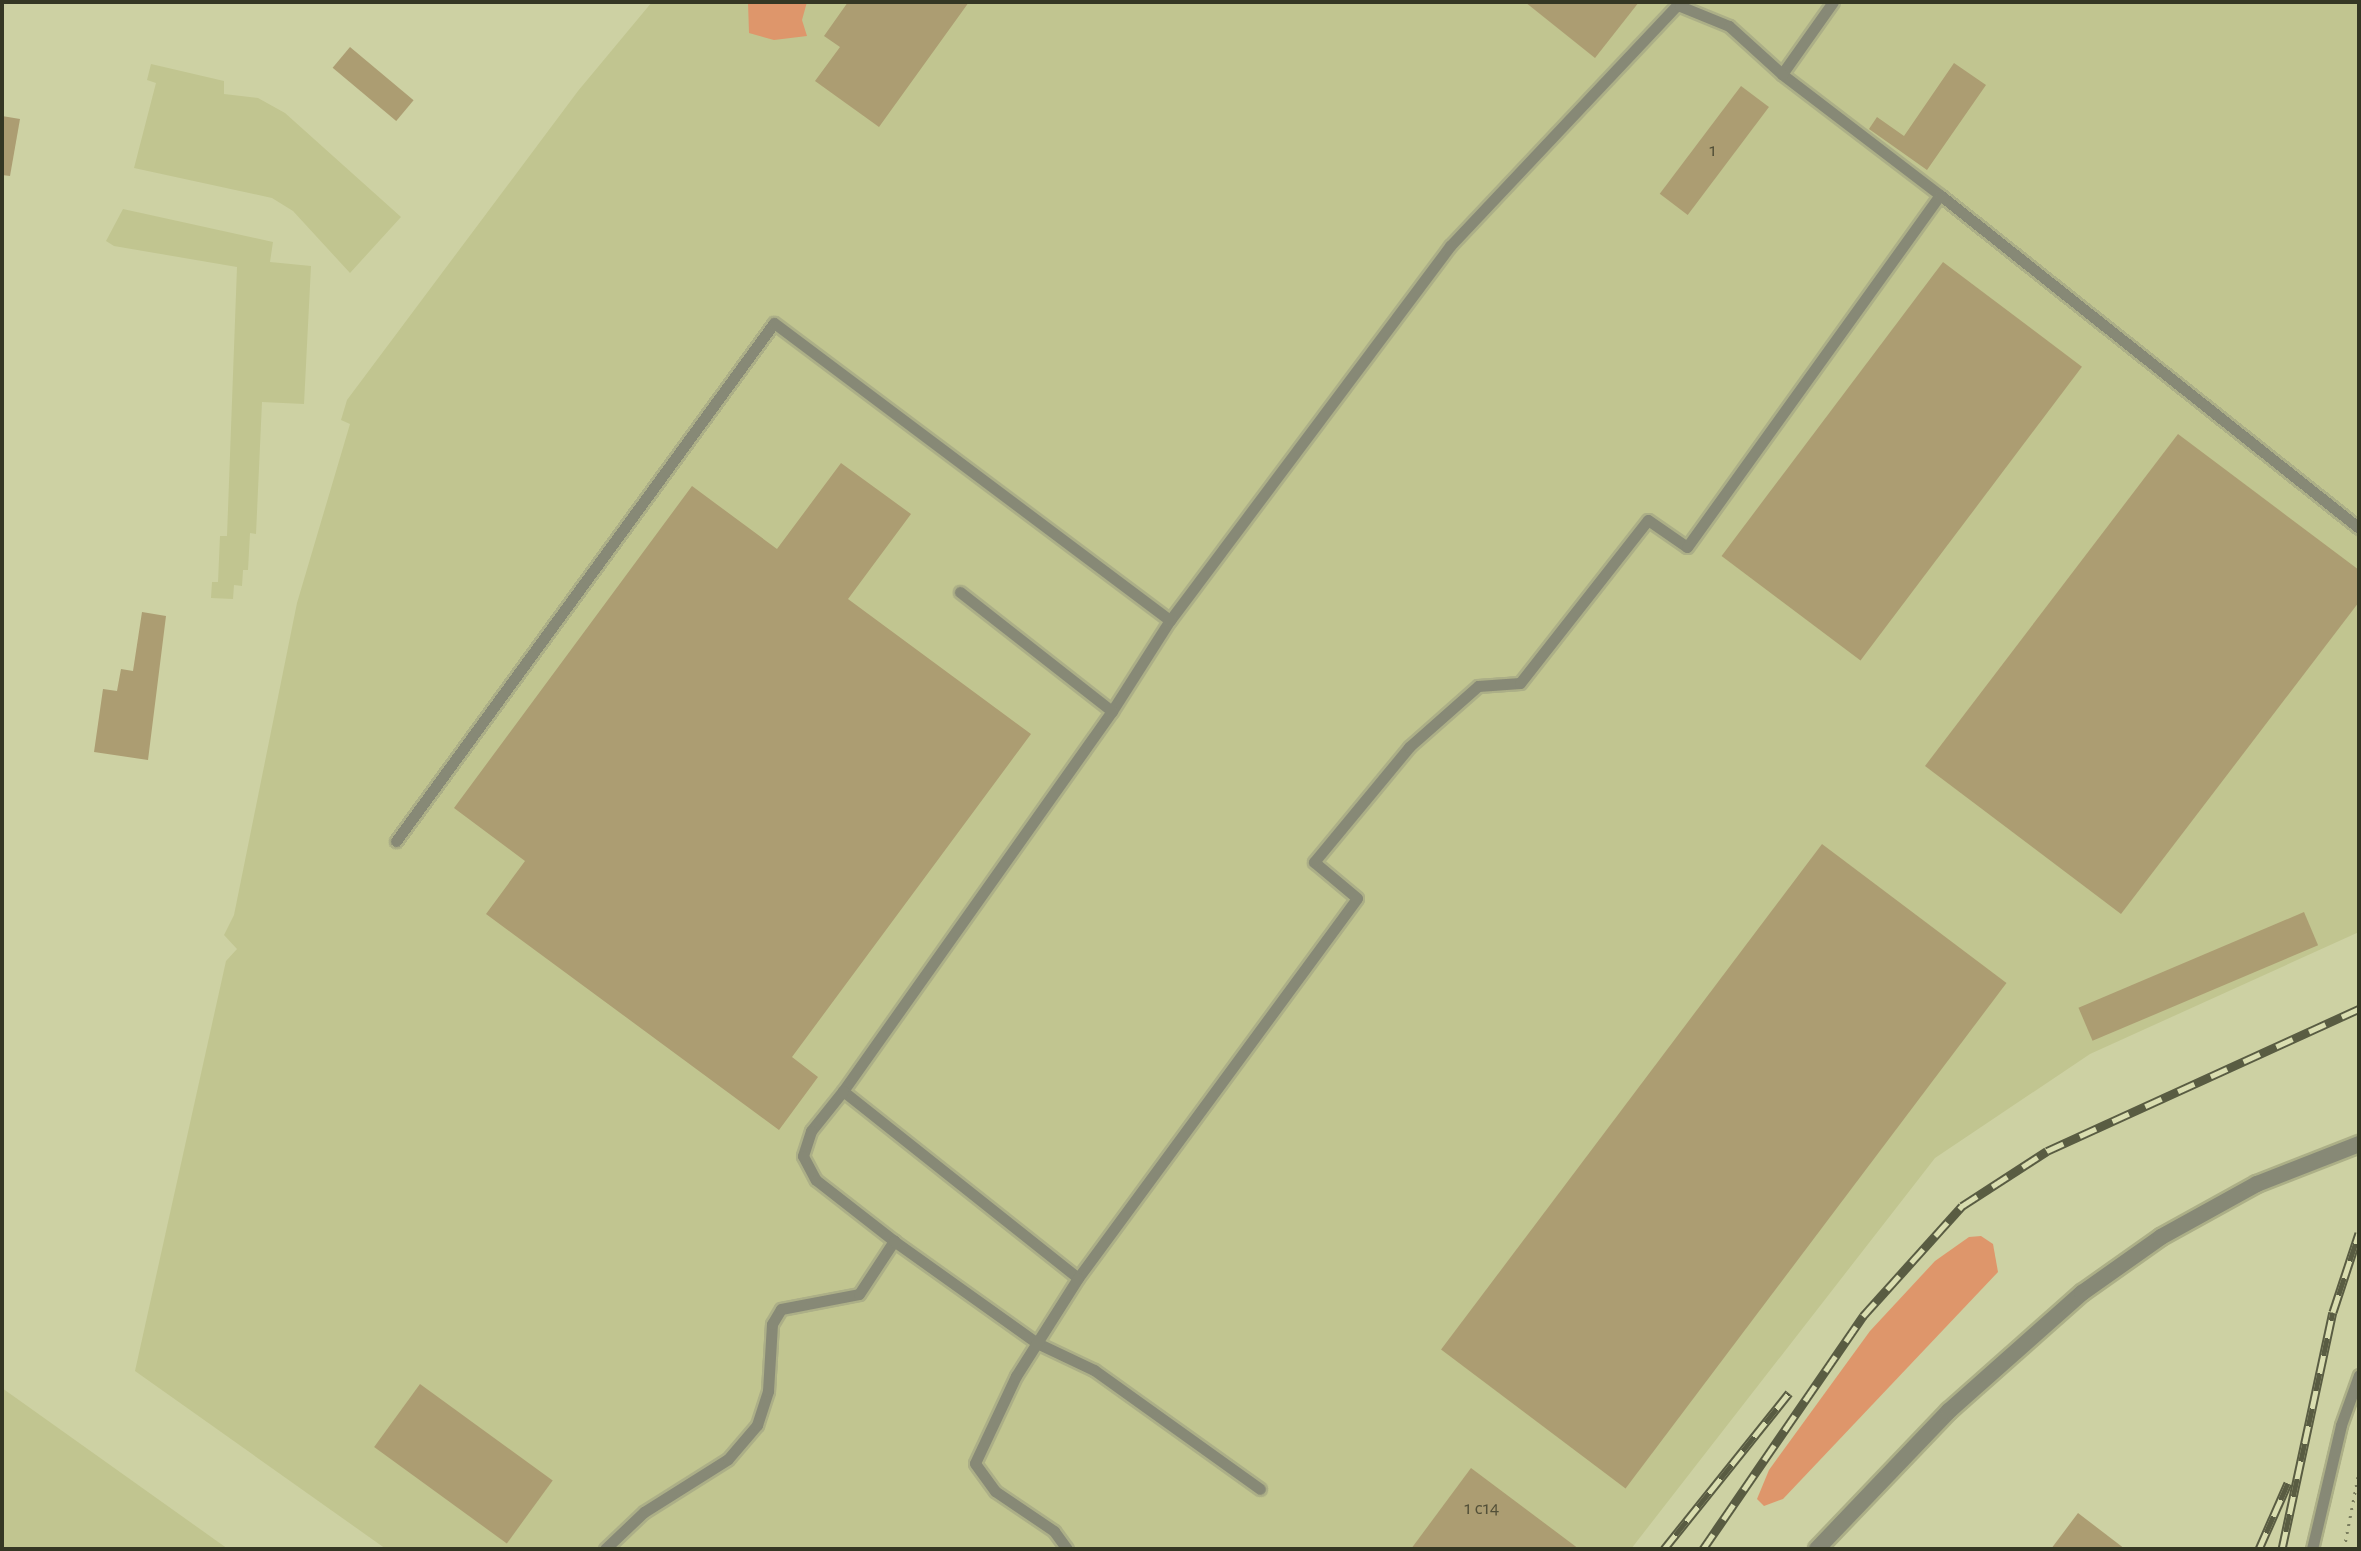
<!DOCTYPE html>
<meta charset="utf-8">
<style>
body{margin:0}
#map{position:relative;width:2361px;height:1551px;overflow:hidden;background:#cdd1a3;font-family:"Alegreya Sans",sans-serif}
div>[style]{position:absolute}
.built>*{inset:0;background:#c1c590}
.green>*{inset:0;background:#de966b}
.building>*{inset:0;background:#ac9d72;transform-origin:0 0}
.path>*{height:3px;margin-top:-1.5px;transform-origin:0;background:repeating-linear-gradient(90deg,#7a7d5d 0 2px,transparent 0 8px)}
.roads{filter:drop-shadow(2px 0 #acaf87) drop-shadow(-2px 0 #acaf87) drop-shadow(0 2px #acaf87) drop-shadow(0 -2px #acaf87)}
.service>*{height:11px;margin:-5.5px;padding:0 5.5px;transform-origin:5.5px;border-radius:5.5px;background:#878976}
.minor>*{height:16px;margin:-8px;padding:0 8px;transform-origin:8px;border-radius:8px;background:#878976}
.rail>*{height:9px;margin-top:-4.5px;transform-origin:0;background:repeating-linear-gradient(90deg,#dadeb0 0 18px,#595c42 0 36px);box-sizing:border-box;border-block:2px solid #595c42}
span{translate:-50% -50%;white-space:nowrap;text-align:center;line-height:1.15;-webkit-text-stroke:7px #dadeb0;paint-order:stroke}
.number-label{font-size:20px;color:#535038}
.number-label span{-webkit-text-stroke-width:0}
.frame{position:absolute;inset:0;border:4px solid #353724;pointer-events:none}
</style>
<div id="map">
<div class="built">
<i style="clip-path:polygon(652px 2px,2359px 2px,2359px 932px,2090px 1054px,1935px 1158px,1631px 1549px,386px 1549px,135px 1371px,226px 961px,237px 949px,224px 935px,234px 915px,297px 603px,350px 424px,341px 420px,347px 400px,578px 91px)"></i>
<i style="clip-path:polygon(151px 64px,224px 81px,224px 94px,258px 98px,285px 113px,401px 217px,350px 273px,293px 211px,272px 198px,134px 168px,156px 83px,147px 80px)"></i>
<i style="clip-path:polygon(123px 209px,273px 242px,270px 262px,311px 266px,304px 404px,262px 402px,256px 534px,250px 533px,248px 570px,243px 570px,242px 586px,234px 585px,233px 599px,211px 598px,212px 582px,218px 582px,220px 536px,227px 536px,237px 267px,114px 246px,106px 241px)"></i>
<i style="clip-path:polygon(2px 1388px,228px 1549px,2px 1549px)"></i>
</div>
<div class="green">
<i style="clip-path:polygon(748px 2px,807px 2px,802px 20px,807px 36px,774px 40px,749px 33px)"></i>
<i style="clip-path:polygon(1981px 1236px,1993px 1244px,1998px 1272px,1783px 1499px,1764px 1506px,1757px 1499px,1769px 1470px,1870px 1331px,1935px 1261px,1969px 1237px)"></i>
</div>
<div class="building">
<i style="clip-path:polygon(848px 2px,969px 2px,879px 127px,815px 81px,840px 47px,824px 36px)"></i>
<i style="clip-path:polygon(1525px 2px,1639px 2px,1595px 58px)"></i>
<i style="left:350px;top:47px;width:83px;height:27px;rotate:40deg"></i>
<i style="clip-path:polygon(1954px 63px,1986px 85px,1927px 170px,1869px 129px,1877px 117px,1904px 136px)"></i>
<i style="left:1741px;top:86px;width:35px;height:135px;rotate:37deg"></i>
<i style="clip-path:polygon(2px 116px,20px 119px,10px 176px,2px 175px)"></i>
<i style="left:1943px;top:262px;width:174px;height:368px;rotate:37deg"></i>
<i style="clip-path:polygon(2178px 434px,2359px 570px,2359px 602px,2121px 914px,1925px 766px)"></i>
<i style="clip-path:polygon(841px 463px,911px 514px,848px 599px,1031px 734px,792px 1057px,818px 1077px,779px 1130px,486px 914px,525px 861px,454px 808px,692px 486px,777px 549px)"></i>
<i style="clip-path:polygon(142px 612px,166px 616px,148px 760px,94px 752px,103px 689px,117px 691px,121px 669px,133px 671px)"></i>
<i style="left:1822px;top:844px;width:231px;height:633px;rotate:37deg"></i>
<i style="left:2304px;top:912px;width:36px;height:245px;rotate:67deg"></i>
<i style="left:420px;top:1384px;width:164px;height:78px;rotate:36deg"></i>
<i style="clip-path:polygon(1471px 1468px,1579px 1549px,1411px 1549px)"></i>
<i style="clip-path:polygon(2078px 1513px,2125px 1549px,2051px 1549px)"></i>
</div>
<div class="path">
<i style="left:2344px;top:1549px;width:79px;rotate:-79.1deg"></i>
</div>
<div class="roads">
<div class="service">
<i style="left:1680px;top:2px;width:335px;rotate:133.3deg"></i>
<i style="left:1450px;top:246px;width:467px;rotate:126.8deg"></i>
<i style="left:1170px;top:620px;width:108px;rotate:122.5deg"></i>
<i style="left:1112px;top:711px;width:466px;rotate:125.3deg"></i>
<i style="left:843px;top:1091px;width:300px;rotate:38.5deg"></i>
<i style="left:1078px;top:1278px;width:471px;rotate:-53.7deg"></i>
<i style="left:1357px;top:898px;width:56px;rotate:-140.1deg"></i>
<i style="left:1314px;top:862px;width:149px;rotate:-50.4deg"></i>
<i style="left:1409px;top:747px;width:92px;rotate:-41.5deg"></i>
<i style="left:1478px;top:686px;width:42px;rotate:-4.1deg"></i>
<i style="left:1520px;top:683px;width:207px;rotate:-51.9deg"></i>
<i style="left:1648px;top:520px;width:47px;rotate:34.7deg"></i>
<i style="left:1687px;top:547px;width:433px;rotate:-54.3deg"></i>
<i style="left:1940px;top:195px;width:199px;rotate:-142.6deg"></i>
<i style="left:1782px;top:74px;width:88px;rotate:-54.7deg"></i>
<i style="left:1680px;top:6px;width:53px;rotate:22.2deg"></i>
<i style="left:1729px;top:26px;width:72px;rotate:42.2deg"></i>
<i style="left:1940px;top:195px;width:535px;rotate:38.48deg"></i>
<i style="left:960px;top:592px;width:193px;rotate:38.1deg"></i>
<i style="left:396px;top:841px;width:641px;rotate:-53.88deg"></i>
<i style="left:774px;top:323px;width:495px;rotate:36.9deg"></i>
<i style="left:843px;top:1091px;width:51px;rotate:128.7deg"></i>
<i style="left:811px;top:1131px;width:26px;rotate:108deg"></i>
<i style="left:803px;top:1156px;width:27px;rotate:62deg"></i>
<i style="left:816px;top:1180px;width:99px;rotate:38deg"></i>
<i style="left:605px;top:1549px;width:54px;rotate:-43.5deg"></i>
<i style="left:644px;top:1512px;width:99px;rotate:-32.2deg"></i>
<i style="left:728px;top:1459px;width:45px;rotate:-49.5deg"></i>
<i style="left:757px;top:1425px;width:36px;rotate:-72deg"></i>
<i style="left:768px;top:1391px;width:67px;rotate:-86.6deg"></i>
<i style="left:772px;top:1324px;width:17px;rotate:-59deg"></i>
<i style="left:781px;top:1309px;width:79px;rotate:-10.9deg"></i>
<i style="left:859px;top:1294px;width:64px;rotate:-56.6deg"></i>
<i style="left:894px;top:1241px;width:176px;rotate:35.5deg"></i>
<i style="left:1037px;top:1343px;width:63px;rotate:25.3deg"></i>
<i style="left:1094px;top:1370px;width:204px;rotate:35.6deg"></i>
<i style="left:1067px;top:1549px;width:22px;rotate:-126deg"></i>
<i style="left:1054px;top:1531px;width:71px;rotate:-145.9deg"></i>
<i style="left:995px;top:1491px;width:34px;rotate:-126deg"></i>
<i style="left:975px;top:1463px;width:96px;rotate:-64.8deg"></i>
<i style="left:1016px;top:1376px;width:116px;rotate:-57.7deg"></i>
<i style="left:2312px;top:1549px;width:127px;rotate:-76.8deg"></i>
<i style="left:2341px;top:1425px;width:53px;rotate:-70.2deg"></i>
</div>
<div class="minor">
<i style="left:1817px;top:1549px;width:191px;rotate:-46.3deg"></i>
<i style="left:1949px;top:1411px;width:178px;rotate:-41.6deg"></i>
<i style="left:2082px;top:1293px;width:97px;rotate:-35.3deg"></i>
<i style="left:2161px;top:1237px;width:110px;rotate:-28.9deg"></i>
<i style="left:2257px;top:1184px;width:110px;rotate:-21.4deg"></i>
</div>
</div>
<div class="rail">
<i style="left:1664px;top:1549px;width:200px;rotate:-51.3deg"></i>
<i style="left:1703px;top:1549px;width:283px;rotate:-55.5deg"></i>
<i style="left:1863px;top:1316px;width:148px;rotate:-48deg"></i>
<i style="left:1962px;top:1206px;width:101px;rotate:-32.9deg"></i>
<i style="left:2047px;top:1151px;width:343px;rotate:-24.5deg"></i>
<i style="left:2259px;top:1549px;width:72px;rotate:-66.3deg"></i>
<i style="left:2282px;top:1549px;width:242px;rotate:-77.9deg"></i>
<i style="left:2333px;top:1312px;width:83px;rotate:-71.8deg"></i>
</div>
<div class="number-label">
<span style="left:1713px;top:150px">1</span>
<span style="left:1482px;top:1508px">1 с14</span>
</div>
<div class="frame"></div>
</div>
